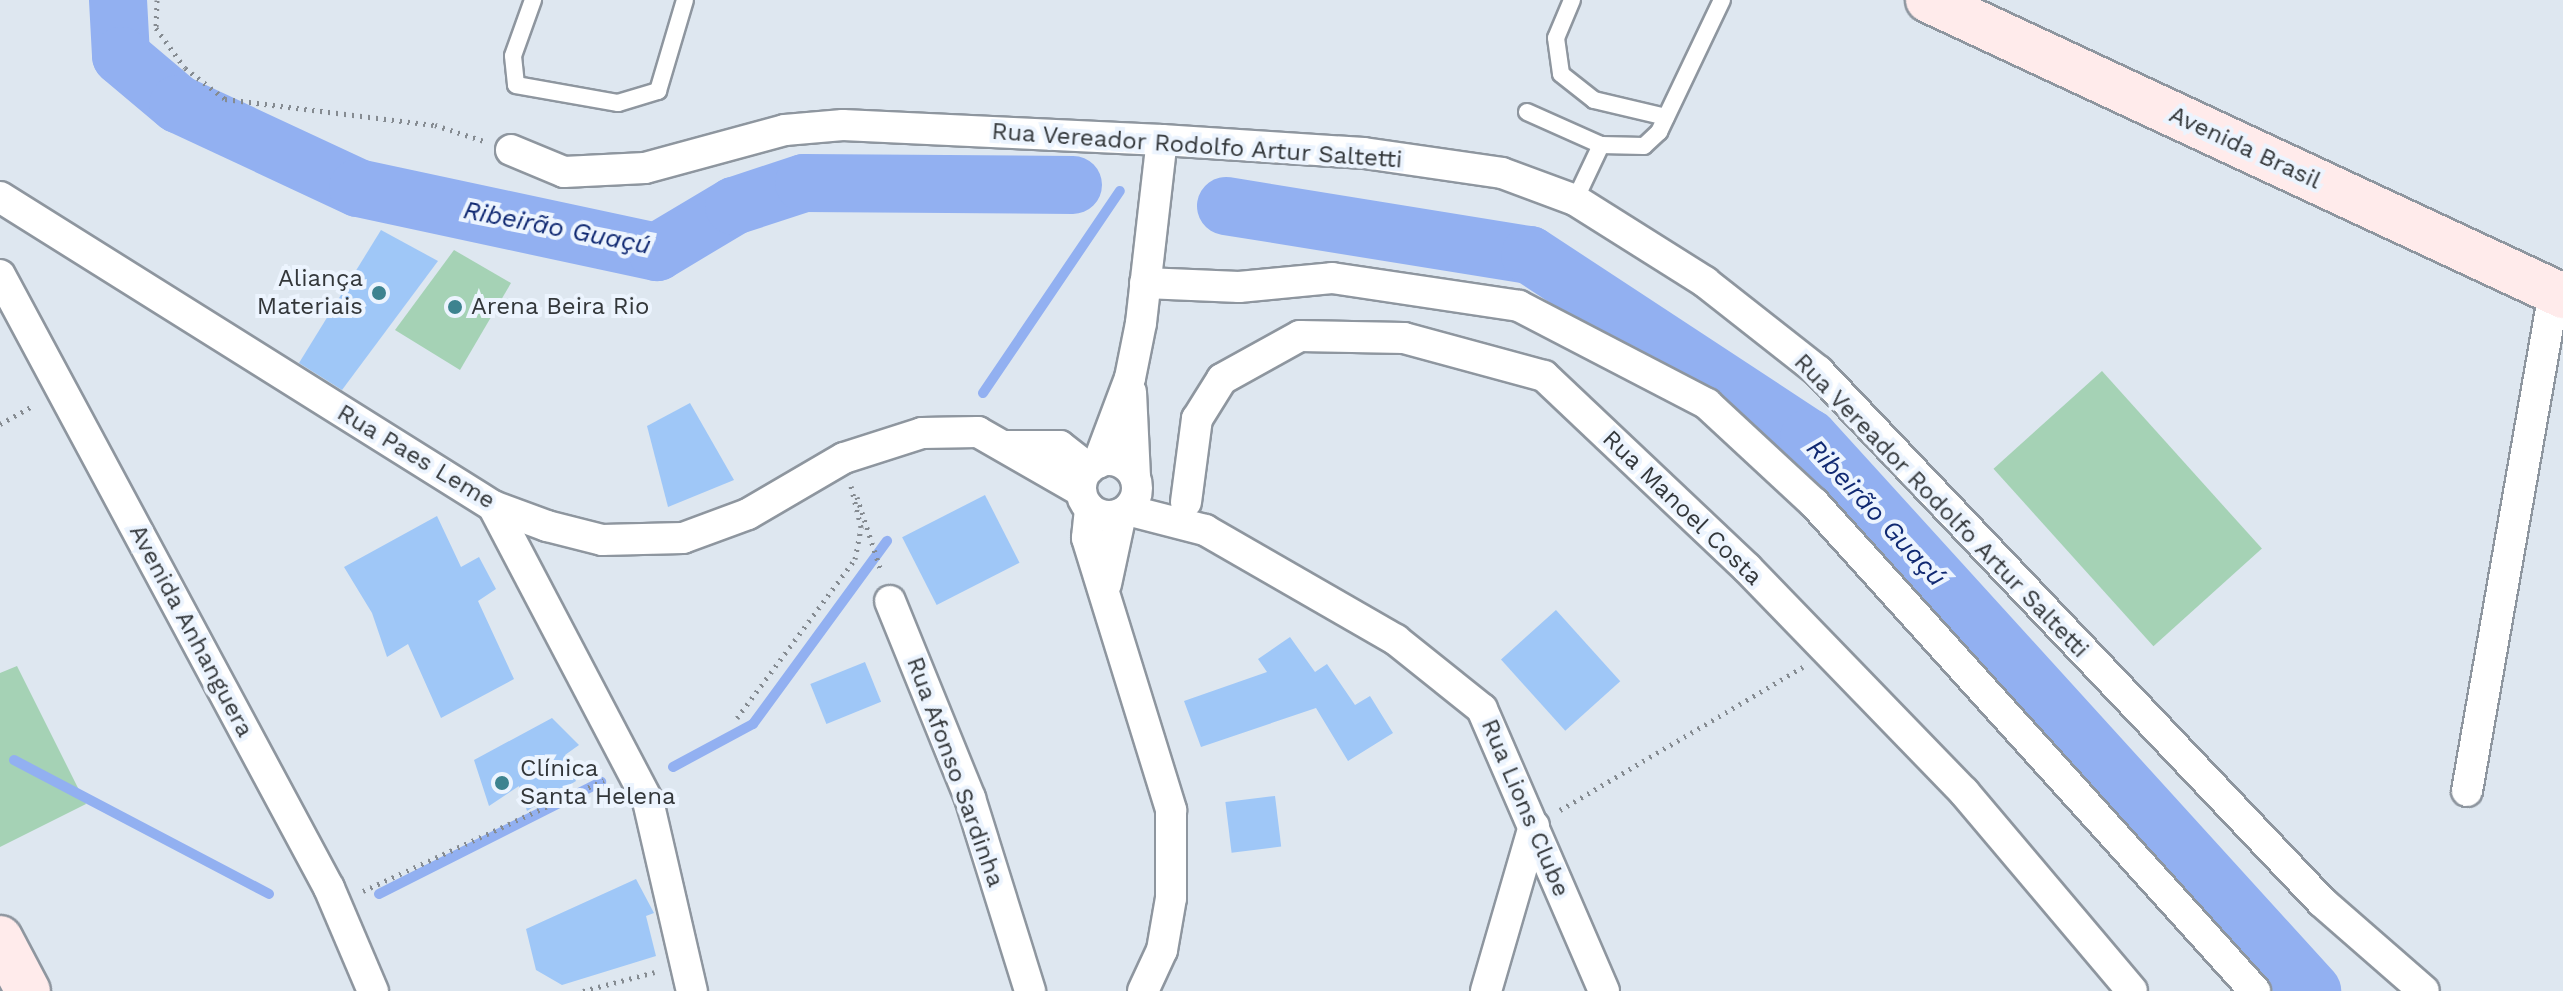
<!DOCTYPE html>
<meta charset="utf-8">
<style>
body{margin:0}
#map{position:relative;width:2563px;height:991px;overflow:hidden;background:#dee7f0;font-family:"Work Sans",sans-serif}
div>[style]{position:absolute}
.green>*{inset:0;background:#a5d2b5;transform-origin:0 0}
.stream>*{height:10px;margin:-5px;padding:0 5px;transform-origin:5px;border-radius:5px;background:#92b0f1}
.river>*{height:58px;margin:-29px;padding:0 29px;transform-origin:29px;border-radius:29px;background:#92b0f1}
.building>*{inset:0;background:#9fc7f7;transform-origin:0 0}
.path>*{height:5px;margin-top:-2.5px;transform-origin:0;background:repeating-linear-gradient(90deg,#858b91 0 2px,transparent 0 8px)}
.roads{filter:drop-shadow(2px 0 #8e969f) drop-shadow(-2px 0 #8e969f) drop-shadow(0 2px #8e969f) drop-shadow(0 -2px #8e969f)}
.lane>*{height:16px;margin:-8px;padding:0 8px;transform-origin:8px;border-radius:8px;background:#fff}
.street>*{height:30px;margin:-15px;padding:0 15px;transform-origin:15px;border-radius:15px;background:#fff}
.street>.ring{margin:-15px;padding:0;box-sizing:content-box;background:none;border:30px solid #fff;border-radius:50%}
.secondary>*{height:44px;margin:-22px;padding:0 22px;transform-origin:22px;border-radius:22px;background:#ffebeb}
.dots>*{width:22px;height:22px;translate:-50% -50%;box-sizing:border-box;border:4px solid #ecf4fe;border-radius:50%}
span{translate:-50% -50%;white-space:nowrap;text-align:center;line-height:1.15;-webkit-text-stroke:8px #ecf4fe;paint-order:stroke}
.street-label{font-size:24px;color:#33373a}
.poi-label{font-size:24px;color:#33373a}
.right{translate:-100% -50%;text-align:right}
.left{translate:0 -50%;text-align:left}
.water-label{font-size:26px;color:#102972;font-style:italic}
</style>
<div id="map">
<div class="green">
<i style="clip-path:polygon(454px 250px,511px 283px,460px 370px,395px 330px)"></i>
<i style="left:2102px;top:371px;width:239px;height:146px;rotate:48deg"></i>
<i style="clip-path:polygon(17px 666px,86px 804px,0 847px,0 673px)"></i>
</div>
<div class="stream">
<i style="left:983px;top:393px;width:244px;rotate:-55.9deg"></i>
<i style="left:14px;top:760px;width:288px;rotate:27.7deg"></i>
<i style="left:673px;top:767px;width:91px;rotate:-28.3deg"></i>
<i style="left:753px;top:724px;width:227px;rotate:-53.8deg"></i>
<i style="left:379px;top:894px;width:249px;rotate:-26.8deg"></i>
</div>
<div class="river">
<i style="left:118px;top:0;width:56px;rotate:86.9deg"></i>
<i style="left:121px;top:56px;width:75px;rotate:40.1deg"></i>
<i style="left:178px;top:104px;width:199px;rotate:25deg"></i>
<i style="left:358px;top:188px;width:306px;rotate:12.1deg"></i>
<i style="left:657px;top:252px;width:90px;rotate:-30.9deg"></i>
<i style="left:734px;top:206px;width:74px;rotate:-18.2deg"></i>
<i style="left:804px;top:183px;width:269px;rotate:0.4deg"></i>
<i style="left:1226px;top:206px;width:308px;rotate:9.2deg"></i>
<i style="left:1530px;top:255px;width:334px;rotate:33.3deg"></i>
<i style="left:1809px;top:438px;width:748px;rotate:47.71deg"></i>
</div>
<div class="building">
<i style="clip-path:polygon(381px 230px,438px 261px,342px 390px,299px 363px)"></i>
<i style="clip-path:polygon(690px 403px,734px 480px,668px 507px,647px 426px)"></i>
<i style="left:985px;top:495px;width:76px;height:93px;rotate:63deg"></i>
<i style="clip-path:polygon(437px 516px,461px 567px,479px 557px,496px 589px,478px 601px,514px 679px,441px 718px,408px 644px,387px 657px,372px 613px,344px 567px)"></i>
<i style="left:1556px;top:610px;width:96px;height:74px;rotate:48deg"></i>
<i style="clip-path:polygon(1290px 637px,1315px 672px,1327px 664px,1355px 705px,1370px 696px,1393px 733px,1348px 761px,1316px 708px,1201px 747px,1184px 701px,1267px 672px,1258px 659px)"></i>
<i style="left:865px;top:662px;width:43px;height:59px;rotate:68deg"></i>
<i style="clip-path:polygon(552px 718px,579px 745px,565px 755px,576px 781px,527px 811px,519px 786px,489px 806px,474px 760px)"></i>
<i style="left:1275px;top:796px;width:51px;height:50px;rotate:83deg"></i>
<i style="clip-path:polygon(636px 879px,654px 913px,646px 916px,656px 956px,562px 985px,536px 970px,526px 929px)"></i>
</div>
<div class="path">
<i style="left:157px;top:0;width:28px;rotate:92deg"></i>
<i style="left:156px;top:28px;width:49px;rotate:54.1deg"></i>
<i style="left:185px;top:68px;width:51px;rotate:37.8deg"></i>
<i style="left:225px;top:99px;width:212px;rotate:7.1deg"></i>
<i style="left:435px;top:125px;width:52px;rotate:18.1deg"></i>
<i style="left:0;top:424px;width:39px;rotate:-29deg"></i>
<i style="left:857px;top:497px;width:78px;rotate:72deg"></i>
<i style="left:737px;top:718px;width:198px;rotate:-53.4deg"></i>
<i style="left:855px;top:559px;width:33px;rotate:-79deg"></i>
<i style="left:861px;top:527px;width:42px;rotate:-103.7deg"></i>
<i style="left:1560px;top:810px;width:282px;rotate:-30.5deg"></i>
<i style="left:363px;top:891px;width:265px;rotate:-24.7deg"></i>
<i style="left:583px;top:991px;width:74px;rotate:-14.8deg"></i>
</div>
<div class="roads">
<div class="lane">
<i style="left:533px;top:0;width:59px;rotate:109.7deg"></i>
<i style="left:513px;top:56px;width:29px;rotate:84deg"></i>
<i style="left:516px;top:85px;width:104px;rotate:10deg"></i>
<i style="left:618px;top:103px;width:42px;rotate:-16.7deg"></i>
<i style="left:658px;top:91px;width:95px;rotate:-73.5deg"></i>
<i style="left:1572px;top:0;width:41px;rotate:112.8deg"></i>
<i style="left:1556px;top:38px;width:36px;rotate:82deg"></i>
<i style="left:1561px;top:74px;width:42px;rotate:38.2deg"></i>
<i style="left:1594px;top:100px;width:74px;rotate:13.3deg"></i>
<i style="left:1527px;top:112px;width:81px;rotate:24deg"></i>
<i style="left:1575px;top:200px;width:61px;rotate:-64.7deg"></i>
<i style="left:1601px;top:145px;width:43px;rotate:1.3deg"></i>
<i style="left:1644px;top:146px;width:21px;rotate:-43deg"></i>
<i style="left:1659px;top:132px;width:146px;rotate:-64.5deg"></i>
</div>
<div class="street">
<i style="left:511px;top:150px;width:57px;rotate:22.5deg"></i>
<i style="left:564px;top:172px;width:81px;rotate:-2.8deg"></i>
<i style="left:645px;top:168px;width:145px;rotate:-15.2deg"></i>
<i style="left:785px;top:130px;width:58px;rotate:-4.9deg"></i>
<i style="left:843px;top:125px;width:319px;rotate:2.7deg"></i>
<i style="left:1162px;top:140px;width:202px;rotate:3.7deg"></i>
<i style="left:1364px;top:153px;width:139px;rotate:8.2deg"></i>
<i style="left:1502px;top:173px;width:78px;rotate:20.3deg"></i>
<i style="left:1575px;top:200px;width:154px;rotate:32.2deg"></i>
<i style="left:1705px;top:282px;width:144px;rotate:38.2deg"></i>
<i style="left:1818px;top:371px;width:732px;rotate:46.49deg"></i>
<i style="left:2322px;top:902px;width:135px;rotate:41.1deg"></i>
<i style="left:0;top:197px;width:582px;rotate:32.08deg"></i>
<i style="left:493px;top:506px;width:58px;rotate:20.3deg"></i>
<i style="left:547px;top:526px;width:57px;rotate:14.3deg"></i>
<i style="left:602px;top:540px;width:81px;rotate:-1.4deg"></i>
<i style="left:683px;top:538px;width:69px;rotate:-20.3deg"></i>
<i style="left:748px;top:514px;width:111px;rotate:-30.3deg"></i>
<i style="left:844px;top:458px;width:82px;rotate:-17.8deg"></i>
<i style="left:922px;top:433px;width:56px;rotate:-1deg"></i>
<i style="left:978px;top:432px;width:119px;rotate:29.8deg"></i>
<i style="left:0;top:275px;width:696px;rotate:61.78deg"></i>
<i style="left:329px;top:888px;width:112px;rotate:66.9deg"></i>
<i style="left:1145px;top:283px;width:94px;rotate:2.4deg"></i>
<i style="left:1239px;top:287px;width:93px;rotate:-5.5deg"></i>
<i style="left:1332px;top:278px;width:189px;rotate:8.5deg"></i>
<i style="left:1519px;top:306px;width:212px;rotate:27.5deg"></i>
<i style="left:1707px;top:404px;width:146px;rotate:42.8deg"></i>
<i style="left:1814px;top:503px;width:658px;rotate:47.9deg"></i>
<i style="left:1131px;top:392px;width:85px;rotate:87.3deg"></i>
<i style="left:1006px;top:446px;width:54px"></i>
<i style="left:1060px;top:446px;width:37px;rotate:38deg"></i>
<i class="ring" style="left:1081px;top:460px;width:26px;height:26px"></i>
<i style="left:1098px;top:463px;width:91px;rotate:-69.4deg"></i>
<i style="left:1130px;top:378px;width:56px;rotate:-78.7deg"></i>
<i style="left:1141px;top:323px;width:184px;rotate:-83.5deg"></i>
<i style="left:1186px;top:502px;width:84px;rotate:-82.5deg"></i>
<i style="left:1197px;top:419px;width:47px;rotate:-58deg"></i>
<i style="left:1222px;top:379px;width:89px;rotate:-28.9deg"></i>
<i style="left:1300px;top:336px;width:104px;rotate:1.1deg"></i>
<i style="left:1404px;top:338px;width:145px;rotate:15.2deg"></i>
<i style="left:1544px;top:376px;width:279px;rotate:43.4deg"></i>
<i style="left:1747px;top:568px;width:312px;rotate:45.9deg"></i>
<i style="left:1964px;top:792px;width:260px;rotate:49.8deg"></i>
<i style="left:493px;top:506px;width:333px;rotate:62.3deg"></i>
<i style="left:648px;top:801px;width:195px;rotate:77deg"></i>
<i style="left:1090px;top:509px;width:29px;rotate:96deg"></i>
<i style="left:1087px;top:538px;width:285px;rotate:72.8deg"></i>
<i style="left:1171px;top:810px;width:88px;rotate:90deg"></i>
<i style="left:1171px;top:898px;width:53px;rotate:99.8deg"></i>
<i style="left:1162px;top:950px;width:45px;rotate:114.9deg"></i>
<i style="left:1127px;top:510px;width:81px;rotate:14.4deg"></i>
<i style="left:1205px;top:530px;width:220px;rotate:29.9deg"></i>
<i style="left:1396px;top:640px;width:110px;rotate:38.7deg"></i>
<i style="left:1482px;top:709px;width:307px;rotate:66.6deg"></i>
<i style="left:1106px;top:584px;width:72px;rotate:-77.9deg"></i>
<i style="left:890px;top:601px;width:213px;rotate:67.9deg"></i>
<i style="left:970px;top:798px;width:202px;rotate:72.7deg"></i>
<i style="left:2467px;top:791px;width:507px;rotate:-80.11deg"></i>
<i style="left:1486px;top:991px;width:172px;rotate:-73.8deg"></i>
</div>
<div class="secondary">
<i style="left:1928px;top:0;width:701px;rotate:24.99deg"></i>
<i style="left:0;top:938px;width:60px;rotate:62.2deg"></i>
</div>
</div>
<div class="dots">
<i style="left:379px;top:293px;background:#3d838f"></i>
<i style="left:455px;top:307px;background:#3d838f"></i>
<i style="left:502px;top:783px;background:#3d838f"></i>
</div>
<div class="street-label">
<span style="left:1197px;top:146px;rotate:4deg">Rua Vereador Rodolfo Artur Saltetti</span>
<span style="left:2245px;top:148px;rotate:25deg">Avenida Brasil</span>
<span style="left:416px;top:457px;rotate:31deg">Rua Paes Leme</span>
<span style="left:1941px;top:506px;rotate:46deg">Rua Vereador Rodolfo Artur Saltetti</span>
<span style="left:1682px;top:508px;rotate:44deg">Rua Manoel Costa</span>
<span style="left:191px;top:631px;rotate:62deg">Avenida Anhanguera</span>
<span style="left:955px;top:772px;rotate:70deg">Rua Afonso Sardinha</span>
<span style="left:1525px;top:808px;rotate:67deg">Rua Lions Clube</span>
</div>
<div class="poi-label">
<span class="right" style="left:363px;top:293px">Aliança<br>Materiais</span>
<span class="left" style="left:471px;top:307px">Arena Beira Rio</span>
<span class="left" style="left:520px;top:783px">Clínica<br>Santa Helena</span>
</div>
<div class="water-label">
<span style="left:557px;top:228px;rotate:11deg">Ribeirão Guaçú</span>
<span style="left:1876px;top:513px;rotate:47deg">Ribeirão Guaçú</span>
</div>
</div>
